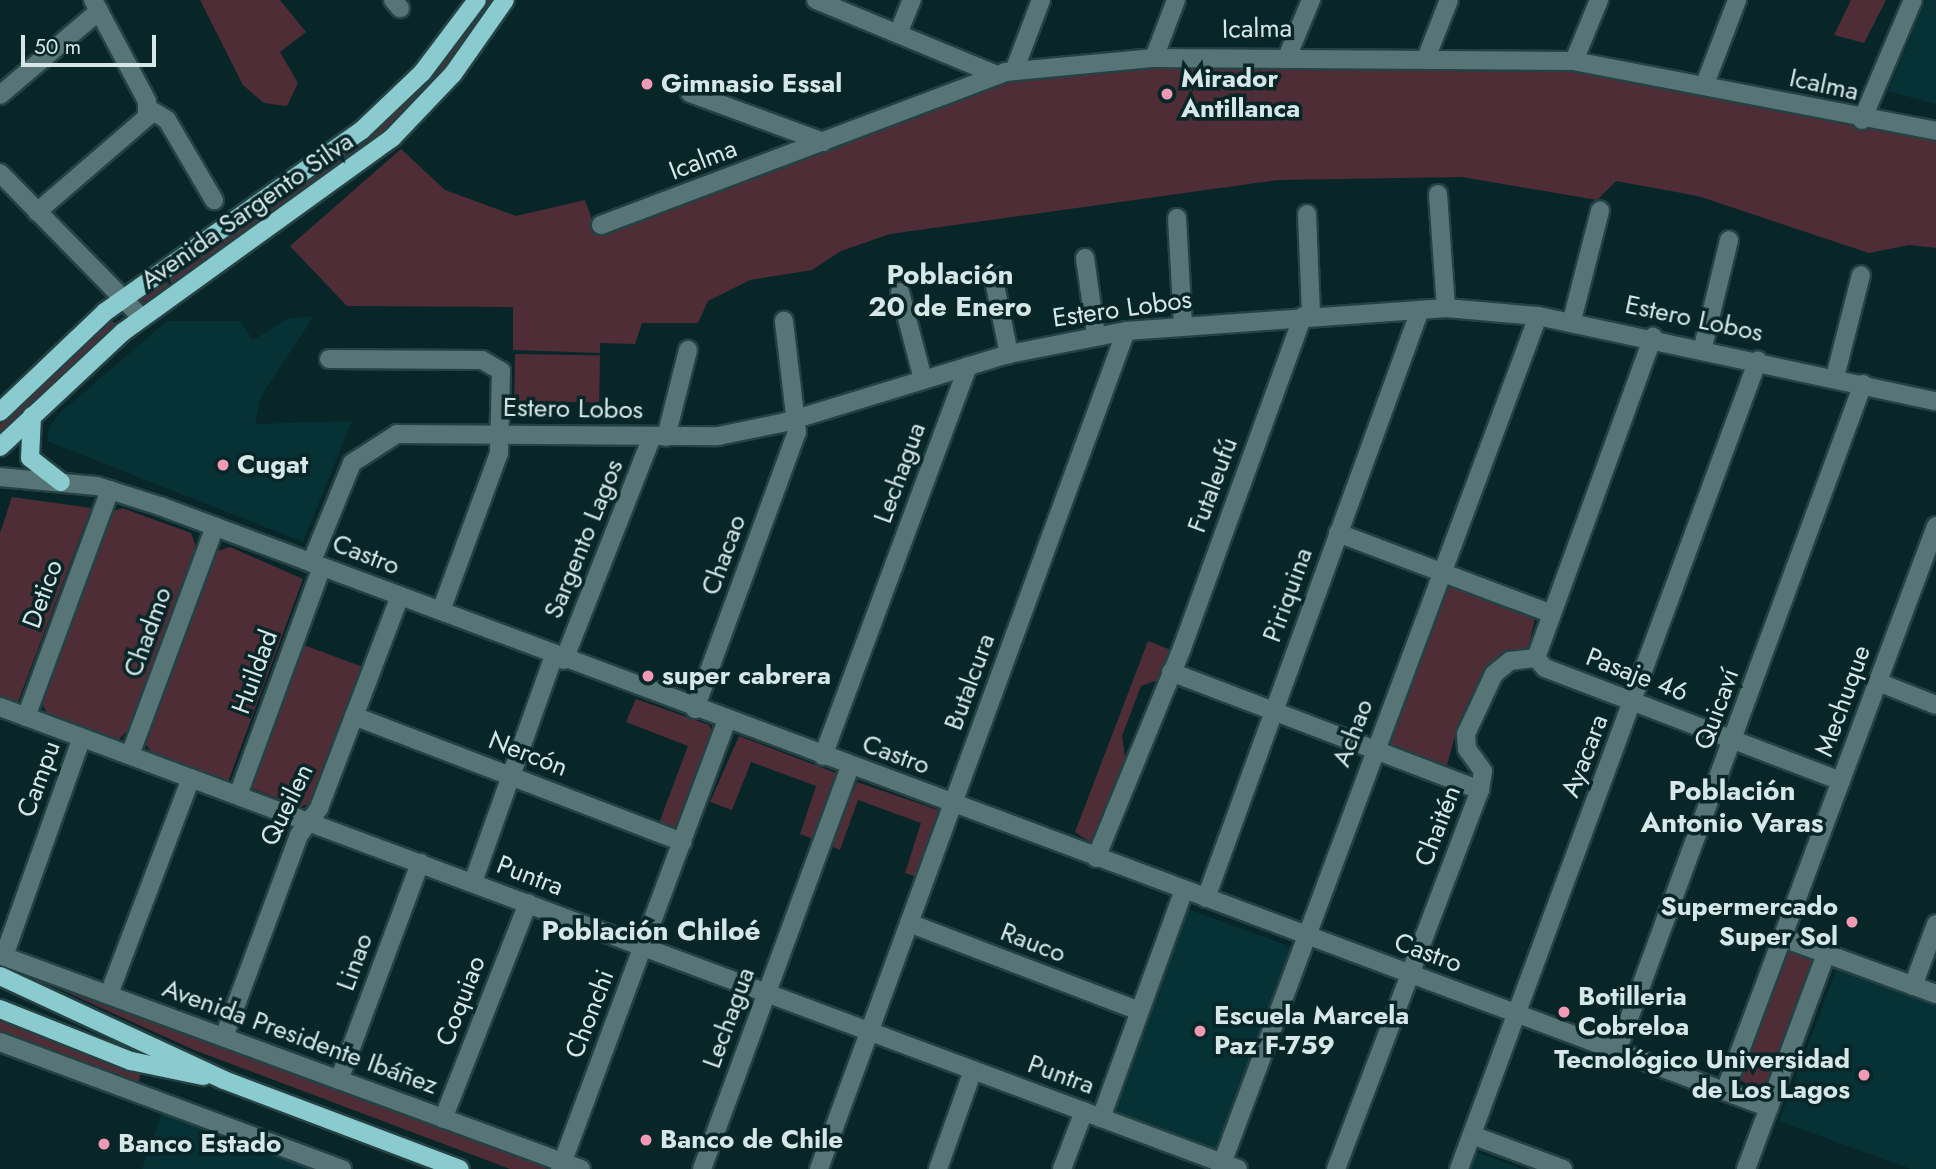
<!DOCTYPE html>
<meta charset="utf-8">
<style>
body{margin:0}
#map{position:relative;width:1936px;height:1169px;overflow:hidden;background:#082628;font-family:Jost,sans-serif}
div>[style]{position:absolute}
.built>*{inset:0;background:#063235;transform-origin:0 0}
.green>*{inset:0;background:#4e2d37;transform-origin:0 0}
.roads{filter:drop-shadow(2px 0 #254143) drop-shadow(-2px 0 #254143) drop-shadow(0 2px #254143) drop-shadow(0 -2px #254143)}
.minor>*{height:18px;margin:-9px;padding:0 9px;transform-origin:9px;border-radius:9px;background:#577577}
.major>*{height:18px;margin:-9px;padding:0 9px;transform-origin:9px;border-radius:9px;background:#8acbcf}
.dots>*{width:19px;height:19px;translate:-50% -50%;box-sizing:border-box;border:4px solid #082628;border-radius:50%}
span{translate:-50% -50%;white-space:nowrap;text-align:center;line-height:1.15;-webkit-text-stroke:7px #082628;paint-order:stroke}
.street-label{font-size:26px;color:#d7e7e8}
.poi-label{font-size:26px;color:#d7e7e8;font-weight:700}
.left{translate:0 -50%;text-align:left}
.right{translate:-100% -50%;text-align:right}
.neighbourhood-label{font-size:28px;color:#d7e7e8;font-weight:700}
.scale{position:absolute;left:21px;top:35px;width:135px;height:32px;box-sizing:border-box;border:4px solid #d7e7e8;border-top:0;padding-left:9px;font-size:21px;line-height:24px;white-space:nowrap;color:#d7e7e8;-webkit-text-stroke:5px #082628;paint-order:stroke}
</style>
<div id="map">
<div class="built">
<i style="clip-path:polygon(1926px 0,1936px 0,1936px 104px,1888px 91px)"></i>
<i style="clip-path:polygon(314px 316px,260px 398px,255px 424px,352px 421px,303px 542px,47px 441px,49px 427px,62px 411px,167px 321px,240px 321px,253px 340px,287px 319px)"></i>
<i style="left:1185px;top:908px;width:114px;height:220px;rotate:20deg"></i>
<i style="clip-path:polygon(1839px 963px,1936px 1000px,1936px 1169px,1911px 1169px,1779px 1121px)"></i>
<i style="clip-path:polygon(162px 1113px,318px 1169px,142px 1169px)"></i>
<i style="clip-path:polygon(1476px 1152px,1522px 1169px,1470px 1169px)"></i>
</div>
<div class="green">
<i style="clip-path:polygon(200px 0,280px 0,306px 32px,280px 52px,298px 83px,287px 106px,264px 103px,243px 85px)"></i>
<i style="clip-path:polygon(486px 0,495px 0,441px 74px,366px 149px,143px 303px,141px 295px,374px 130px,441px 63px)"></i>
<i style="clip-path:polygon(1851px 0,1886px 0,1864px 43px,1834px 35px)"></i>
<i style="clip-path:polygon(1154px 67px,1574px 69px,1936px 139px,1936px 248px,1909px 245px,1869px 253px,1698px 196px,1616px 181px,1597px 200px,1462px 177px,1278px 180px,890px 234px,841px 251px,812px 270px,750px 280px,708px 301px,698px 323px,642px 323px,635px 344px,600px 343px,600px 353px,513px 350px,513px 307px,347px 306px,290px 246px,401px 149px,445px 190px,516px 216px,585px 200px,598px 236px,1002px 83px)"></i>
<i style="clip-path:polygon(111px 321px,117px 324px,0 435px,0 424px)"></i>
<i style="left:515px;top:354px;width:85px;height:47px;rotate:1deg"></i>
<i style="clip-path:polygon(12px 497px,91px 508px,18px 702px,0 697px,0 533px)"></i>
<i style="clip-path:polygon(122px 508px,191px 533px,196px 547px,130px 728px,117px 741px,48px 715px,41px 702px,111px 512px)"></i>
<i style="clip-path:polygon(230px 547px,303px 579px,228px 782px,153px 754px,146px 745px,214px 552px)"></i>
<i style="clip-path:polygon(1455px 586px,1535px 618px,1528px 650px,1509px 655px,1455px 736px,1446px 769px,1387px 747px,1386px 739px,1445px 589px)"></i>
<i style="clip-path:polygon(1148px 641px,1171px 650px,1158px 680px,1141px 686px,1122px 736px,1126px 764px,1090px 842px,1075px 832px)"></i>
<i style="clip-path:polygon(301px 644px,363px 667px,311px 803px,300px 807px,249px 787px)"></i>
<i style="clip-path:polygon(636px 699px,709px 725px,713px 732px,674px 830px,659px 823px,688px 746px,626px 722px)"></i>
<i style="clip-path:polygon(739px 736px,836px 773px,813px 839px,800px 834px,816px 786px,751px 762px,732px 810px,710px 802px)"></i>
<i style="clip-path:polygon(857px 782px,941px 811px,922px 879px,905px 873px,921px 823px,858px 800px,840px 850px,831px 846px)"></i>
<i style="clip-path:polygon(1786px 946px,1819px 958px,1771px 1082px,1757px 1090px,1739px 1079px)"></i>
<i style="clip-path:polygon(0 962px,544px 1164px,546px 1169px,510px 1169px,194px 1050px)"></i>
<i style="clip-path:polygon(0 1019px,140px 1074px,139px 1083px,0 1031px)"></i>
</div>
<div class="roads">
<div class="minor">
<i style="left:393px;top:0;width:11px;rotate:49deg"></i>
<i style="left:816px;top:0;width:196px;rotate:22.5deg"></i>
<i style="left:898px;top:34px;width:37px;rotate:-68deg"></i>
<i style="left:1288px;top:55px;width:60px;rotate:-67.3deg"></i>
<i style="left:1427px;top:56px;width:60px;rotate:-68.6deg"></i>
<i style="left:1154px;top:58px;width:62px;rotate:-69.2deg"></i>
<i style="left:1574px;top:61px;width:66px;rotate:-67.7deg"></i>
<i style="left:1014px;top:71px;width:76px;rotate:-69.2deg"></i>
<i style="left:1705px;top:84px;width:90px;rotate:-69.1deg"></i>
<i style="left:690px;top:93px;width:142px;rotate:20.2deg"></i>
<i style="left:0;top:95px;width:130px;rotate:-40.3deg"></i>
<i style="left:149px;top:109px;width:21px;rotate:31deg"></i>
<i style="left:167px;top:120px;width:93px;rotate:59.6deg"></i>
<i style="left:1862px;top:120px;width:130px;rotate:-67deg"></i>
<i style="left:0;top:173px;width:203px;rotate:45.6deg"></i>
<i style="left:1438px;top:194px;width:114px;rotate:86deg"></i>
<i style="left:37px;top:212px;width:145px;rotate:-40.8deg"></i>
<i style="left:147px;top:117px;width:16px;rotate:-90deg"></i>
<i style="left:147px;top:101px;width:115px;rotate:-118.1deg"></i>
<i style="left:1307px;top:214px;width:101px;rotate:87.7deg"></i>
<i style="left:1177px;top:218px;width:107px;rotate:86.8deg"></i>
<i style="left:601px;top:225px;width:432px;rotate:-20.7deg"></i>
<i style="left:1005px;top:72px;width:150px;rotate:-5.4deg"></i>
<i style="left:1154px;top:58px;width:420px;rotate:0.4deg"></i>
<i style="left:1574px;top:61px;width:369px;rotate:10.9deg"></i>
<i style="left:1085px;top:258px;width:78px;rotate:81.9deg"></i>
<i style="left:993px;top:275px;width:81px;rotate:78.6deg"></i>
<i style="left:900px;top:292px;width:90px;rotate:75.2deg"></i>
<i style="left:1572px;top:320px;width:113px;rotate:-75.6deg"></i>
<i style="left:1703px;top:347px;width:110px;rotate:-76.3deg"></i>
<i style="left:329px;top:359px;width:153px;rotate:0.4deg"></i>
<i style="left:482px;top:360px;width:22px;rotate:30deg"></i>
<i style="left:501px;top:371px;width:82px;rotate:91.4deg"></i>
<i style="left:499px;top:453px;width:168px;rotate:110.2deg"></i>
<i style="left:1835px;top:377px;width:105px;rotate:-75.7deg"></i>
<i style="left:666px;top:437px;width:90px;rotate:-75.8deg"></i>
<i style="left:0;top:477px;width:97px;rotate:5.3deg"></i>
<i style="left:97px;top:486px;width:66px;rotate:17.6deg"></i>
<i style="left:160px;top:506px;width:1718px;rotate:20.51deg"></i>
<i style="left:1338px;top:533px;width:223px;rotate:20.7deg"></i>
<i style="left:311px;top:563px;width:108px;rotate:-67.7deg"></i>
<i style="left:352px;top:463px;width:54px;rotate:-32.8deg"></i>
<i style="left:397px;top:434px;width:321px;rotate:0.4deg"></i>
<i style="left:718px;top:436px;width:69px;rotate:-11.6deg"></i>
<i style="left:786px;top:422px;width:233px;rotate:-17deg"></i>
<i style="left:1009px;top:354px;width:119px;rotate:-11.1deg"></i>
<i style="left:1126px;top:331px;width:321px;rotate:-4.1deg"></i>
<i style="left:1446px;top:308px;width:92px;rotate:5deg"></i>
<i style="left:1538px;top:316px;width:407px;rotate:12.1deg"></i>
<i style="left:1536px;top:658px;width:342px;rotate:-70deg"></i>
<i style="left:1536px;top:658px;width:13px;rotate:48deg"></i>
<i style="left:1545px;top:668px;width:317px;rotate:20.9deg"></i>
<i style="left:564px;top:660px;width:240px;rotate:-68.5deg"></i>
<i style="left:1171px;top:672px;width:331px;rotate:20.9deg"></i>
<i style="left:1878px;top:682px;width:62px;rotate:21.6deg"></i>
<i style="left:0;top:707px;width:1321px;rotate:20.46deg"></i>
<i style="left:695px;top:709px;width:295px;rotate:-69.8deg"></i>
<i style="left:797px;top:432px;width:112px;rotate:-96.7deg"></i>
<i style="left:354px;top:716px;width:352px;rotate:21deg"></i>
<i style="left:26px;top:717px;width:242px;rotate:-69.7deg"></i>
<i style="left:130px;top:755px;width:244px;rotate:-69.6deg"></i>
<i style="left:823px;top:756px;width:416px;rotate:-69.6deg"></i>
<i style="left:238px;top:795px;width:243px;rotate:-69.8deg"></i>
<i style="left:1096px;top:858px;width:227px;rotate:-67.7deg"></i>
<i style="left:1182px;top:648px;width:353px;rotate:-70deg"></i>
<i style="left:473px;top:882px;width:240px;rotate:-70.3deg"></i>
<i style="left:1206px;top:898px;width:626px;rotate:-70deg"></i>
<i style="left:909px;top:923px;width:246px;rotate:20.9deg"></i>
<i style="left:1783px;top:938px;width:163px;rotate:20.1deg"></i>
<i style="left:0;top:955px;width:619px;rotate:20.22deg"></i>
<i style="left:4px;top:956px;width:232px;rotate:-70.4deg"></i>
<i style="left:1913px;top:986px;width:66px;rotate:-69.6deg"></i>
<i style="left:109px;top:994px;width:231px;rotate:-69.2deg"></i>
<i style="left:224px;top:1037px;width:215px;rotate:-69.6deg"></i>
<i style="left:299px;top:835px;width:34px;rotate:-53deg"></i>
<i style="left:319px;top:808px;width:227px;rotate:-69.1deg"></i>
<i style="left:0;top:1042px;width:365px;rotate:20.4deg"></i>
<i style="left:1617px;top:1051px;width:711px;rotate:-69.76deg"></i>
<i style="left:339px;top:1080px;width:232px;rotate:-69.5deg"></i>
<i style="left:1725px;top:1091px;width:603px;rotate:-69.52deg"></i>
<i style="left:1101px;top:1118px;width:243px;rotate:-70deg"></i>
<i style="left:443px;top:1119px;width:232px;rotate:-68.5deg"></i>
<i style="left:1472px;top:1135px;width:97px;rotate:20.5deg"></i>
<i style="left:560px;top:1169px;width:478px;rotate:-69.6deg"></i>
<i style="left:702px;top:1169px;width:429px;rotate:-69.8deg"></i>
<i style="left:819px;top:1169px;width:892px;rotate:-69.88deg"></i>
<i style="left:938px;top:1169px;width:105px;rotate:-70.5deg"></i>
<i style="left:1062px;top:1169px;width:62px;rotate:-69.2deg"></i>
<i style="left:1220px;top:1169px;width:910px;rotate:-69.55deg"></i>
<i style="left:1336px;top:1169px;width:405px;rotate:-69.2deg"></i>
<i style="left:1480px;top:790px;width:19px;rotate:-81deg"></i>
<i style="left:1483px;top:771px;width:27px;rotate:-126deg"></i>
<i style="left:1467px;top:749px;width:15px;rotate:-94deg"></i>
<i style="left:1466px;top:734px;width:66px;rotate:-65deg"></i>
<i style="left:1494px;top:674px;width:21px;rotate:-39deg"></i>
<i style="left:1510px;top:661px;width:26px;rotate:-7deg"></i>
<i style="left:1459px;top:1169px;width:862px;rotate:-69.72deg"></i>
<i style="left:1746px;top:1169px;width:229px;rotate:-69.6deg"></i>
</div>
<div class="major">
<i style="left:0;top:412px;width:145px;rotate:-43.6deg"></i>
<i style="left:105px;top:312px;width:314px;rotate:-35.3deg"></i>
<i style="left:361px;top:131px;width:84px;rotate:-43.6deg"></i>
<i style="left:422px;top:73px;width:91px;rotate:-53deg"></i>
<i style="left:32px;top:416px;width:42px;rotate:92.7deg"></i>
<i style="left:30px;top:458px;width:39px;rotate:38deg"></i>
<i style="left:0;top:447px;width:168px;rotate:-43.1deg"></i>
<i style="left:123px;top:332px;width:332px;rotate:-35.8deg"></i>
<i style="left:392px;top:138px;width:88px;rotate:-46.4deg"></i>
<i style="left:453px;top:74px;width:90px;rotate:-54.9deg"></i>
<i style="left:0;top:976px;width:247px;rotate:24.9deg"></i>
<i style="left:224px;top:1080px;width:252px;rotate:20.7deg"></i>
<i style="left:0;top:1009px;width:141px;rotate:21.7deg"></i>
<i style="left:131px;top:1061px;width:74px;rotate:11.8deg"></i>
</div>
</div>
<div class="dots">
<i style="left:647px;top:84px;background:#f09ab4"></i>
<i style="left:1167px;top:94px;background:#f09ab4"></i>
<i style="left:223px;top:465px;background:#f09ab4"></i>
<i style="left:648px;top:676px;background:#f09ab4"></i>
<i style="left:1852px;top:922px;background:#f09ab4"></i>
<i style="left:1564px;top:1012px;background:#f09ab4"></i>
<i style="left:1200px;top:1031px;background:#f09ab4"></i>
<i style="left:1864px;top:1075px;background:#f09ab4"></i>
<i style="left:646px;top:1140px;background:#f09ab4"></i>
<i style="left:104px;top:1144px;background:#f09ab4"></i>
</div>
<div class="street-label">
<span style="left:1257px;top:29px;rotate:-1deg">Icalma</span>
<span style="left:1824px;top:85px;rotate:12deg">Icalma</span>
<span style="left:703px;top:160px;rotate:-21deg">Icalma</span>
<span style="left:247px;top:211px;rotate:-35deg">Avenida Sargento Silva</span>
<span style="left:1122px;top:309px;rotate:-8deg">Estero Lobos</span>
<span style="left:1694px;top:319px;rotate:12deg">Estero Lobos</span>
<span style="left:573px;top:409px;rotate:1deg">Estero Lobos</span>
<span style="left:900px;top:473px;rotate:-70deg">Lechagua</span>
<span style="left:1213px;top:485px;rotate:-70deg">Futaleufú</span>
<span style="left:584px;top:539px;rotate:-68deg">Sargento Lagos</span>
<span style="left:366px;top:555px;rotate:21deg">Castro</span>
<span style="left:724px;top:555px;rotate:-70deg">Chacao</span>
<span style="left:43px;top:594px;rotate:-70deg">Detico</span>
<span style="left:1288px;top:595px;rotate:-70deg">Piriquina</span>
<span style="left:148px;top:632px;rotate:-70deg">Chadmo</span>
<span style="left:255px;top:672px;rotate:-70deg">Huildad</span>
<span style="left:1637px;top:675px;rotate:21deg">Pasaje 46</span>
<span style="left:970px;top:682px;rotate:-70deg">Butalcura</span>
<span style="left:1843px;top:701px;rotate:-70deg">Mechuque</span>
<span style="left:1717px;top:709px;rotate:-70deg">Quicaví</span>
<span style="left:1353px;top:733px;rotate:-69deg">Achao</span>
<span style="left:528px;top:754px;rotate:21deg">Nercón</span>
<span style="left:896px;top:755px;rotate:20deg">Castro</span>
<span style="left:1585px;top:756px;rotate:-69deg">Ayacara</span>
<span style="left:39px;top:779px;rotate:-70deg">Campu</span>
<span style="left:287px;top:805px;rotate:-64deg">Queilen</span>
<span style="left:1438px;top:826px;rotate:-69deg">Chaitén</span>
<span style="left:530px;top:876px;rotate:21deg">Puntra</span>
<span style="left:1033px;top:943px;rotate:21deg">Rauco</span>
<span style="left:1428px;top:953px;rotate:20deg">Castro</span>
<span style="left:355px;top:962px;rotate:-70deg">Linao</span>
<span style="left:461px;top:1001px;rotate:-69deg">Coquiao</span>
<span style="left:590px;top:1014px;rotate:-69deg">Chonchi</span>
<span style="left:729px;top:1018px;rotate:-70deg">Lechagua</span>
<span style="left:300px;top:1037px;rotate:20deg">Avenida Presidente Ibáñez</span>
<span style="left:1061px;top:1075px;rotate:20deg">Puntra</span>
</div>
<div class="poi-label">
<span class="left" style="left:1181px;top:94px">Mirador<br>Antillanca</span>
<span class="left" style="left:661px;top:84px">Gimnasio Essal</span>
<span class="left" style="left:237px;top:465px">Cugat</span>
<span class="left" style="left:662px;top:676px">super cabrera</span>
<span class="right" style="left:1838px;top:922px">Supermercado<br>Super Sol</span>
<span class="left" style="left:1578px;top:1012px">Botilleria<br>Cobreloa</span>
<span class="left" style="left:1214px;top:1031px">Escuela Marcela<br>Paz F-759</span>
<span class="right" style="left:1850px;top:1075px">Tecnológico Universidad<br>de Los Lagos</span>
<span class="left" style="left:660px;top:1140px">Banco de Chile</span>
<span class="left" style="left:118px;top:1144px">Banco Estado</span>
</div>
<div class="neighbourhood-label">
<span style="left:950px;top:291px">Población<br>20 de Enero</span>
<span style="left:1732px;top:807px">Población<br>Antonio Varas</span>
<span style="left:651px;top:931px">Población Chiloé</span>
</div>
<div class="scale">50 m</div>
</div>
